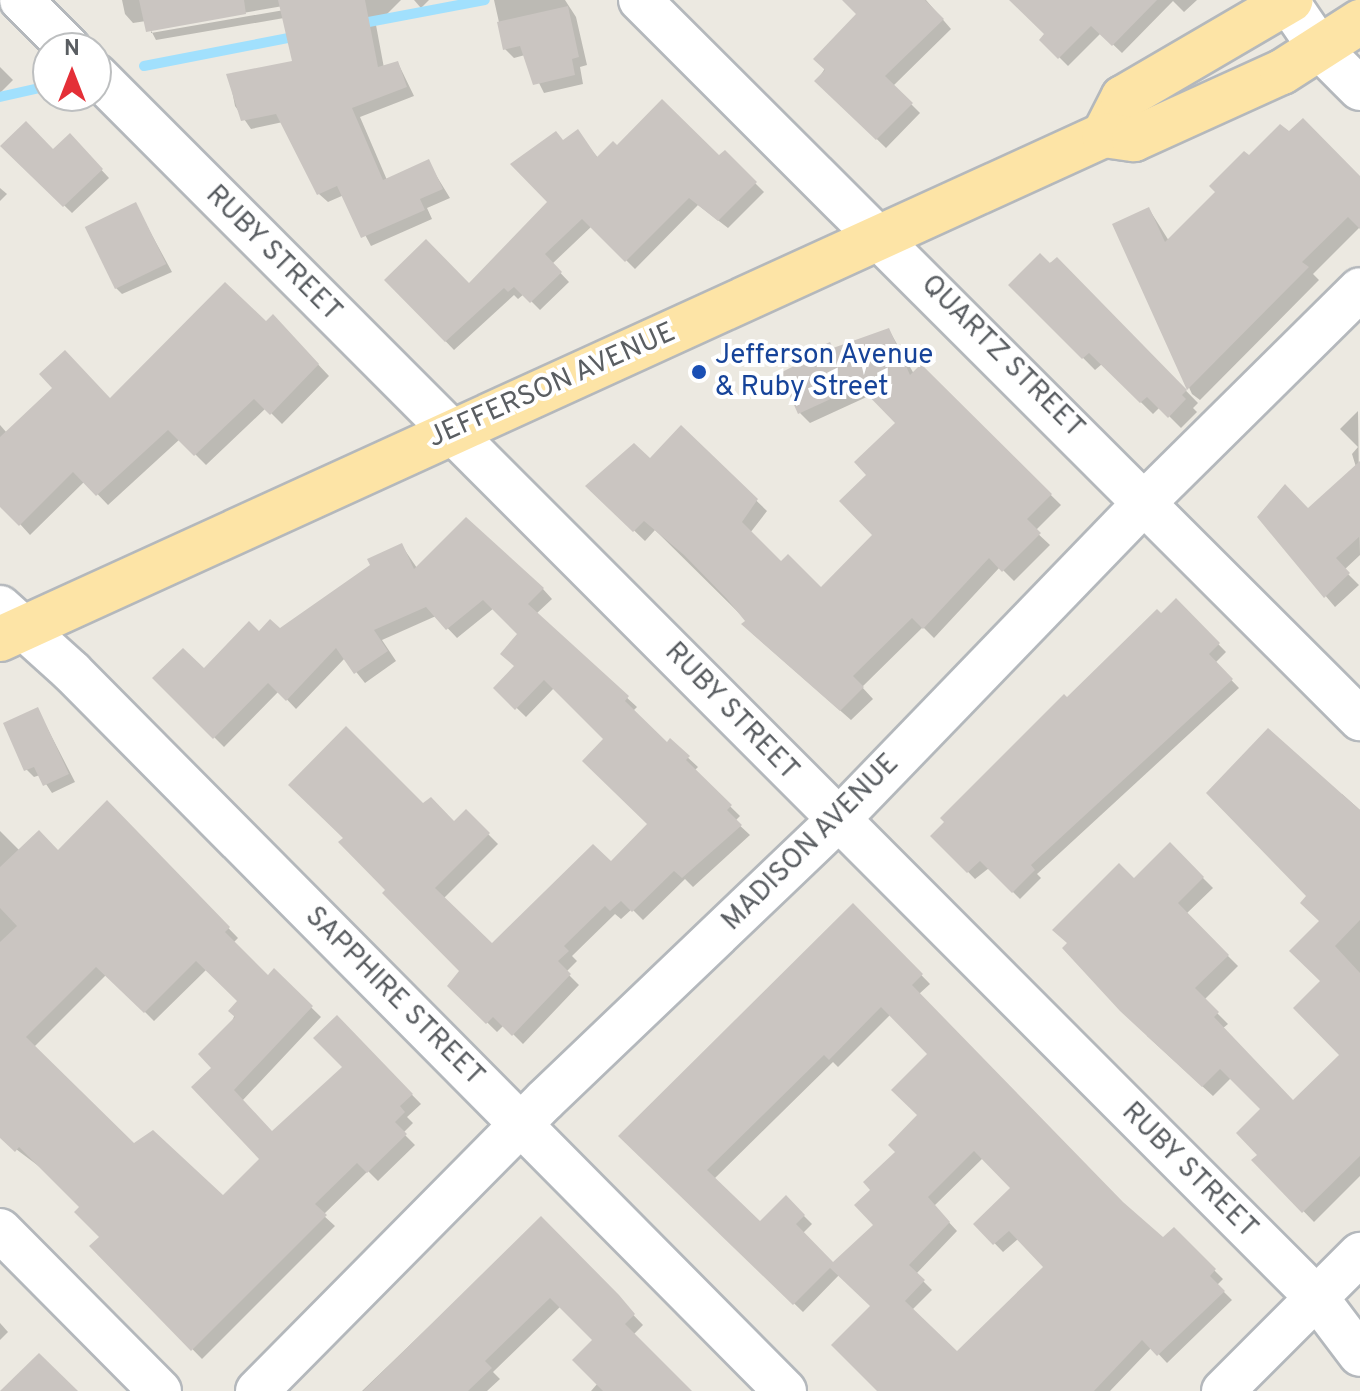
<!DOCTYPE html>
<style>
body{margin:0}
#map{position:relative;width:1360px;height:1391px;overflow:hidden;background:#ece9e1;font-family:Overpass,sans-serif}
div>[style]{position:absolute}
.shadow>*{inset:0;background:#0003}
.stream>*{height:10px;margin:-5px;padding:0 5px;transform-origin:5px;border-radius:5px;background:#a1e0fd}
.building>*{inset:0;background:#cac5c1;transform-origin:0 0}
.roads{filter:drop-shadow(2px 0 #b4b8bc) drop-shadow(-2px 0 #b4b8bc) drop-shadow(0 2px #b4b8bc) drop-shadow(0 -2px #b4b8bc)}
.minor>*{height:42px;margin:-21px;padding:0 21px;transform-origin:21px;border-radius:21px;background:#fff}
.major>*{height:44px;margin:-22px;padding:0 22px;transform-origin:22px;border-radius:22px;background:#fde4a6}
.dots>*{width:22px;height:22px;translate:-50% -50%;box-sizing:border-box;border:4px solid #fff;border-radius:50%}
span{translate:-50% -50%;white-space:nowrap;text-align:center;line-height:1.15;-webkit-text-stroke:8px #fff;paint-order:stroke}
.street-label{font-size:28px;color:#5a5e62}
.transit-label{font-size:28px;color:#164399}
.left{translate:0 -50%;text-align:left}
.north{position:absolute;left:32px;top:32px;width:80px;height:80px;box-sizing:border-box;background:#fff;border:2px solid #bdbfc0;border-radius:50%;rotate:0deg;font-size:22px;font-weight:700;line-height:32px;text-align:center;color:#5a5e62}
.north::after{content:'';display:block;margin:auto;width:28px;height:36px;background:#e42f37;clip-path:polygon(50% 0,100% 100%,50% 72%,0 100%)}
</style>
<div id="map">
<div class="shadow">
<i style="clip-path:polygon(evenodd,122px 0,401px 0,376px 25px,384px 68px,398px 63px,414px 96px,360px 117px,387px 180px,428px 162px,450px 198px,427px 208px,432px 219px,371px 246px,344px 195px,328px 202px,319px 194px,283px 122px,251px 129px,235px 106px,229px 75px,294px 62px,284px 18px,156px 40px,146px 21px,133px 23px,125px 14px,122px 0,289px 5px,290px 9px,151px 33px,151px 29px,289px 5px)"></i>
<i style="clip-path:polygon(414px 0,429px 0,421px 8px)"></i>
<i style="clip-path:polygon(494px 0,565px 0,576px 17px,587px 65px,580px 67px,583px 84px,544px 93px,525px 55px,514px 58px,505px 49px)"></i>
<i style="clip-path:polygon(860px 0,926px 0,951px 29px,893px 86px,920px 113px,886px 148px,817px 81px,859px 14px)"></i>
<i style="clip-path:polygon(1011px 0,1197px 0,1184px 12px,1173px 1px,1122px 53px,1101px 33px,1068px 66px,1042px 40px,1047px 34px)"></i>
<i style="clip-path:polygon(0 67px,13px 80px,0 93px)"></i>
<i style="clip-path:polygon(577px 132px,599px 159px,617px 148px,719px 158px,725px 153px,764px 192px,728px 228px,698px 205px,635px 269px,592px 226px,552px 264px,569px 282px,540px 310px,524px 294px,518px 299px,514px 295px,454px 350px,387px 280px,469px 286px,550px 202px,564px 141px)"></i>
<i style="clip-path:polygon(70px 136px,109px 178px,72px 213px,2px 145px,53px 152px)"></i>
<i style="clip-path:polygon(1249px 158px,1360px 179px,1360px 227px,1313px 274px,1319px 280px,1200px 400px,1192px 394px,1114px 225px,1149px 209px,1169px 241px)"></i>
<i style="clip-path:polygon(0 188px,7px 194px,0 201px)"></i>
<i style="clip-path:polygon(135px 204px,172px 272px,122px 294px,115px 287px)"></i>
<i style="clip-path:polygon(1057px 259px,1198px 403px,1193px 408px,1197px 412px,1181px 428px,1160px 407px,1153px 414px,1102px 364px,1095px 370px,1011px 285px)"></i>
<i style="clip-path:polygon(266px 324px,283px 327px,329px 376px,282px 424px,266px 408px,206px 465px,180px 439px,108px 505px,85px 481px,30px 535px,0 502px,0 425px,7px 433px,110px 400px)"></i>
<i style="clip-path:polygon(889px 330px,914px 374px,921px 367px,1061px 505px,1035px 531px,1050px 545px,1014px 581px,1000px 567px,934px 638px,923px 627px,862px 687px,873px 699px,851px 720px,753px 634px,747px 621px,655px 530px,645px 541px,588px 486px,650px 461px,681px 428px,767px 511px,750px 533px,781px 564px,821px 590px,874px 535px,869px 475px,898px 423px,871px 395px,810px 423px,800px 413px,830px 344px,835px 350px)"></i>
<i style="clip-path:polygon(1358px 411px,1360px 555px,1344px 570px,1359px 585px,1335px 607px,1259px 517px,1308px 511px,1356px 467px,1352px 454px,1358px 447px,1340px 429px)"></i>
<i style="clip-path:polygon(402px 546px,417px 568px,543px 589px,552px 599px,536px 614px,637px 707px,633px 711px,667px 745px,670px 741px,698px 767px,694px 771px,740px 816px,735px 821px,750px 835px,693px 887px,685px 879px,643px 920px,632px 909px,621px 919px,615px 914px,572px 956px,577px 961px,566px 972px,579px 985px,523px 1044px,504px 1025px,497px 1032px,450px 986px,462px 970px,385px 893px,423px 806px,454px 823px,466px 812px,498px 844px,444px 898px,492px 945px,611px 864px,650px 824px,606px 739px,554px 688px,526px 717px,496px 688px,516px 667px,520px 634px,494px 608px,457px 638px,436px 616px,382px 640px,396px 661px,365px 683px,345px 658px,296px 709px,279px 691px,224px 747px,155px 678px,204px 671px,259px 633px,280px 631px)"></i>
<i style="clip-path:polygon(1176px 601px,1226px 652px,1215px 663px,1239px 688px,1037px 874px,1041px 878px,1020px 899px,989px 868px,975px 879px,933px 836px,1067px 700px)"></i>
<i style="clip-path:polygon(38px 710px,75px 782px,52px 793px,40px 775px,34px 777px,26px 769px)"></i>
<i style="clip-path:polygon(1342px 794px,1360px 810px,1360px 1176px,1314px 1222px,1254px 1160px,1260px 1155px,1263px 1109px,1231px 1078px,1213px 1096px,1147px 1036px,1134px 880px,1170px 845px,1213px 888px,1186px 914px,1238px 966px,1204px 1000px,1228px 1024px,1222px 1029px,1293px 1102px,1342px 1055px,1323px 981px,1321px 921px,1309px 896px)"></i>
<i style="clip-path:polygon(evenodd,107px 803px,238px 938px,233px 943px,269px 978px,274px 971px,321px 1017px,242px 1101px,272px 1134px,345px 1067px,337px 1018px,421px 1104px,407px 1117px,413px 1123px,403px 1133px,415px 1145px,378px 1181px,368px 1171px,323px 1215px,335px 1226px,202px 1359px,119px 1274px,146px 1247px,0 1137px,0 831px,20px 851px,58px 853px,107px 803px,207px 969px,240px 1001px,214px 1068px,261px 1159px,223px 1198px,134px 1146px,34px 1047px,107px 974px,154px 1021px,207px 969px)"></i>
<i style="clip-path:polygon(evenodd,853px 905px,930px 984px,919px 994px,1150px 1232px,1164px 1239px,1174px 1230px,1223px 1279px,1217px 1285px,1232px 1300px,1167px 1363px,1152px 1347px,1110px 1391px,882px 1391px,872px 1306px,840px 1274px,803px 1312px,620px 1136px,853px 905px,891px 1014px,930px 1054px,920px 1115px,872px 1190px,876px 1225px,833px 1265px,803px 1233px,812px 1224px,786px 1198px,760px 1224px,714px 1179px,833px 1062px,838px 1067px,891px 1014px,853px 905px,983px 1158px,1013px 1188px,976px 1224px,1003px 1252px,1019px 1238px,1046px 1267px,957px 1354px,912px 1310px,932px 1290px,916px 1274px,957px 1231px,934px 1206px,983px 1158px)"></i>
<i style="clip-path:polygon(541px 1219px,643px 1325px,633px 1335px,690px 1391px,591px 1391px,598px 1383px,595px 1340px,561px 1306px,493px 1372px,500px 1379px,487px 1391px,362px 1391px)"></i>
<i style="clip-path:polygon(0 1323px,8px 1332px,0 1340px)"></i>
</div>
<div class="stream">
<i style="left:358px;top:24px;width:129px;rotate:-10.7deg"></i>
<i style="left:144px;top:66px;width:158px;rotate:-11deg"></i>
<i style="left:0;top:97px;width:49px;rotate:-12.9deg"></i>
</div>
<div class="building">
<i style="clip-path:polygon(139px 0,244px 0,246px 14px,146px 32px)"></i>
<i style="clip-path:polygon(278px 0,365px 0,378px 67px,398px 61px,407px 87px,352px 108px,383px 180px,429px 159px,443px 189px,420px 199px,425px 210px,361px 238px,337px 186px,317px 195px,276px 114px,241px 121px,226px 74px,292px 61px)"></i>
<i style="clip-path:polygon(842px 0,925px 0,944px 19px,885px 76px,913px 103px,876px 140px,814px 81px,825px 70px,813px 59px,856px 14px)"></i>
<i style="clip-path:polygon(1009px 0,1157px 0,1112px 46px,1091px 26px,1058px 59px,1039px 40px,1044px 34px)"></i>
<i style="clip-path:polygon(568px 6px,579px 57px,572px 59px,575px 75px,533px 85px,520px 46px,503px 50px,497px 22px)"></i>
<i style="clip-path:polygon(662px 99px,719px 155px,725px 150px,757px 182px,718px 221px,689px 198px,625px 262px,582px 219px,545px 254px,562px 272px,530px 303px,514px 287px,508px 292px,504px 288px,445px 342px,384px 280px,426px 239px,469px 283px,547px 202px,510px 164px,556px 131px,563px 140px,578px 129px,597px 157px,613px 141px,617px 145px)"></i>
<i style="clip-path:polygon(1303px 118px,1360px 176px,1360px 229px,1348px 217px,1302px 262px,1309px 267px,1187px 390px,1112px 224px,1149px 207px,1165px 242px,1215px 192px,1209px 186px,1244px 151px,1249px 155px,1280px 124px,1289px 131px)"></i>
<i style="clip-path:polygon(26px 121px,53px 149px,70px 133px,103px 169px,63px 207px,0 146px)"></i>
<i style="left:136px;top:202px;width:69px;height:57px;rotate:64deg"></i>
<i style="clip-path:polygon(1040px 253px,1050px 263px,1057px 257px,1187px 390px,1182px 395px,1186px 399px,1168px 418px,1147px 397px,1140px 403px,1089px 353px,1082px 359px,1008px 285px)"></i>
<i style="clip-path:polygon(225px 282px,266px 321px,273px 314px,319px 364px,270px 415px,254px 399px,194px 456px,168px 430px,96px 496px,73px 472px,19px 526px,0 507px,0 437px,52px 388px,39px 374px,65px 350px,110px 398px)"></i>
<i style="clip-path:polygon(889px 328px,910px 375px,921px 364px,1052px 494px,1027px 519px,1041px 533px,1002px 572px,989px 558px,923px 629px,912px 618px,853px 676px,864px 687px,840px 711px,741px 624px,745px 621px,727px 599px,684px 555px,644px 521px,633px 532px,585px 486px,634px 443px,650px 458px,681px 425px,758px 499px,742px 522px,781px 561px,788px 554px,821px 587px,872px 535px,839px 501px,866px 475px,854px 462px,895px 423px,859px 386px,798px 414px,780px 373px,798px 364px,795px 358px,830px 342px,833px 348px)"></i>
<i style="clip-path:polygon(1360px 461px,1360px 536px,1336px 558px,1350px 573px,1324px 598px,1257px 517px,1285px 484px,1308px 508px)"></i>
<i style="clip-path:polygon(466px 517px,544px 588px,528px 604px,629px 696px,625px 701px,667px 742px,670px 738px,690px 756px,686px 760px,732px 805px,727px 810px,742px 825px,682px 878px,674px 871px,632px 912px,621px 901px,610px 911px,605px 906px,564px 946px,569px 951px,558px 961px,571px 974px,512px 1036px,493px 1017px,486px 1024px,447px 986px,459px 971px,382px 893px,385px 890px,338px 842px,343px 838px,288px 785px,346px 726px,423px 803px,431px 797px,454px 821px,466px 809px,490px 833px,435px 888px,492px 943px,593px 844px,611px 861px,647px 824px,582px 761px,603px 739px,544px 680px,515px 710px,493px 688px,514px 666px,500px 654px,517px 634px,483px 600px,446px 630px,426px 607px,374px 630px,388px 651px,354px 674px,336px 648px,286px 701px,268px 683px,213px 739px,152px 678px,183px 648px,204px 668px,249px 621px,259px 631px,270px 619px,280px 628px,370px 565px,367px 559px,402px 543px,414px 569px)"></i>
<i style="clip-path:polygon(1176px 598px,1220px 643px,1209px 654px,1233px 679px,1031px 865px,1035px 870px,1012px 893px,980px 861px,967px 873px,930px 836px,944px 822px,940px 818px,1064px 694px,1067px 697px,1157px 609px,1161px 613px)"></i>
<i style="clip-path:polygon(38px 707px,69px 774px,43px 786px,34px 767px,24px 771px,3px 723px)"></i>
<i style="clip-path:polygon(1268px 728px,1360px 810px,1360px 920px,1335px 946px,1360px 973px,1360px 1156px,1302px 1213px,1251px 1160px,1257px 1155px,1236px 1133px,1260px 1109px,1220px 1069px,1202px 1087px,1120px 1011px,1062px 948px,1067px 943px,1052px 930px,1119px 863px,1134px 878px,1170px 842px,1204px 877px,1178px 903px,1229px 955px,1195px 988px,1219px 1012px,1214px 1017px,1293px 1100px,1339px 1055px,1293px 1008px,1320px 981px,1289px 951px,1319px 921px,1300px 903px,1306px 896px,1206px 793px)"></i>
<i style="clip-path:polygon(evenodd,107px 800px,230px 927px,225px 932px,268px 975px,274px 968px,313px 1006px,234px 1090px,272px 1131px,342px 1067px,313px 1038px,337px 1015px,413px 1094px,400px 1106px,405px 1112px,395px 1122px,407px 1134px,367px 1173px,357px 1163px,315px 1204px,327px 1215px,191px 1351px,89px 1246px,99px 1237px,74px 1212px,79px 1207px,19px 1147px,15px 1152px,0 1138px,0 942px,17px 926px,0 908px,0 867px,39px 830px,58px 850px,107px 800px,196px 961px,237px 1001px,228px 1011px,235px 1017px,198px 1054px,211px 1068px,191px 1087px,259px 1159px,223px 1195px,153px 1130px,134px 1143px,26px 1037px,96px 967px,144px 1013px,196px 961px)"></i>
<i style="clip-path:polygon(evenodd,853px 903px,923px 974px,912px 985px,1123px 1202px,1163px 1237px,1174px 1227px,1216px 1269px,1210px 1276px,1225px 1291px,1157px 1356px,1142px 1340px,1094px 1391px,877px 1391px,831px 1345px,870px 1306px,830px 1268px,793px 1305px,618px 1136px,853px 903px,881px 1007px,927px 1054px,891px 1090px,917px 1115px,888px 1145px,895px 1152px,863px 1182px,870px 1190px,854px 1205px,873px 1225px,833px 1262px,796px 1224px,805px 1215px,786px 1195px,760px 1221px,707px 1170px,824px 1055px,829px 1060px,881px 1007px,853px 903px,974px 1151px,1010px 1188px,973px 1224px,993px 1245px,1009px 1231px,1043px 1267px,957px 1351px,905px 1301px,925px 1280px,909px 1265px,950px 1222px,928px 1197px,974px 1151px)"></i>
<i style="clip-path:polygon(541px 1216px,619px 1295px,635px 1314px,625px 1324px,692px 1391px,603px 1391px,572px 1360px,592px 1340px,550px 1298px,485px 1361px,492px 1368px,468px 1391px,363px 1391px)"></i>
<i style="clip-path:polygon(39px 1353px,78px 1391px,0 1391px)"></i>
</div>
<div class="roads">
<div class="minor">
<i style="left:21px;top:0;width:68px;rotate:45deg"></i>
<i style="left:640px;top:0;width:1018px;rotate:44.96deg"></i>
<i style="left:1288px;top:2px;width:58px;rotate:55.5deg"></i>
<i style="left:1321px;top:50px;width:55px;rotate:45deg"></i>
<i style="left:96px;top:75px;width:1728px;rotate:45.05deg"></i>
<i style="left:1317px;top:1298px;width:71px;rotate:53deg"></i>
<i style="left:0;top:607px;width:96px;rotate:42deg"></i>
<i style="left:71px;top:671px;width:1014px;rotate:45.24deg"></i>
<i style="left:0;top:1230px;width:227px;rotate:45.2deg"></i>
<i style="left:257px;top:1391px;width:409px;rotate:-45.3deg"></i>
<i style="left:545px;top:1100px;width:404px;rotate:-43.7deg"></i>
<i style="left:837px;top:821px;width:445px;rotate:-46deg"></i>
<i style="left:1146px;top:501px;width:301px;rotate:-44.7deg"></i>
<i style="left:1223px;top:1391px;width:194px;rotate:-45deg"></i>
</div>
<div class="major">
<i style="left:1104px;top:135px;width:42px;rotate:-62.8deg"></i>
<i style="left:1123px;top:98px;width:194px;rotate:-30.3deg"></i>
<i style="left:0;top:639px;width:1214px;rotate:-24.54deg"></i>
<i style="left:1104px;top:135px;width:30px;rotate:8deg"></i>
<i style="left:1134px;top:139px;width:162px;rotate:-24.4deg"></i>
<i style="left:1282px;top:72px;width:93px;rotate:-32.7deg"></i>
</div>
</div>
<div class="dots">
<i style="left:699px;top:372px;background:#1a4fb4"></i>
</div>
<div class="street-label">
<span style="left:273px;top:254px;rotate:45deg">RUBY STREET</span>
<span style="left:1002px;top:357px;rotate:45deg">QUARTZ STREET</span>
<span style="left:552px;top:386px;rotate:-24deg">JEFFERSON AVENUE</span>
<span style="left:731px;top:712px;rotate:46deg">RUBY STREET</span>
<span style="left:811px;top:843px;rotate:-45deg">MADISON AVENUE</span>
<span style="left:394px;top:997px;rotate:45deg">SAPPHIRE STREET</span>
<span style="left:1189px;top:1171px;rotate:45deg">RUBY STREET</span>
</div>
<div class="transit-label">
<span class="left" style="left:715px;top:372px">Jefferson Avenue<br>&amp; Ruby Street</span>
</div>
<div class="north">N</div>
</div>
